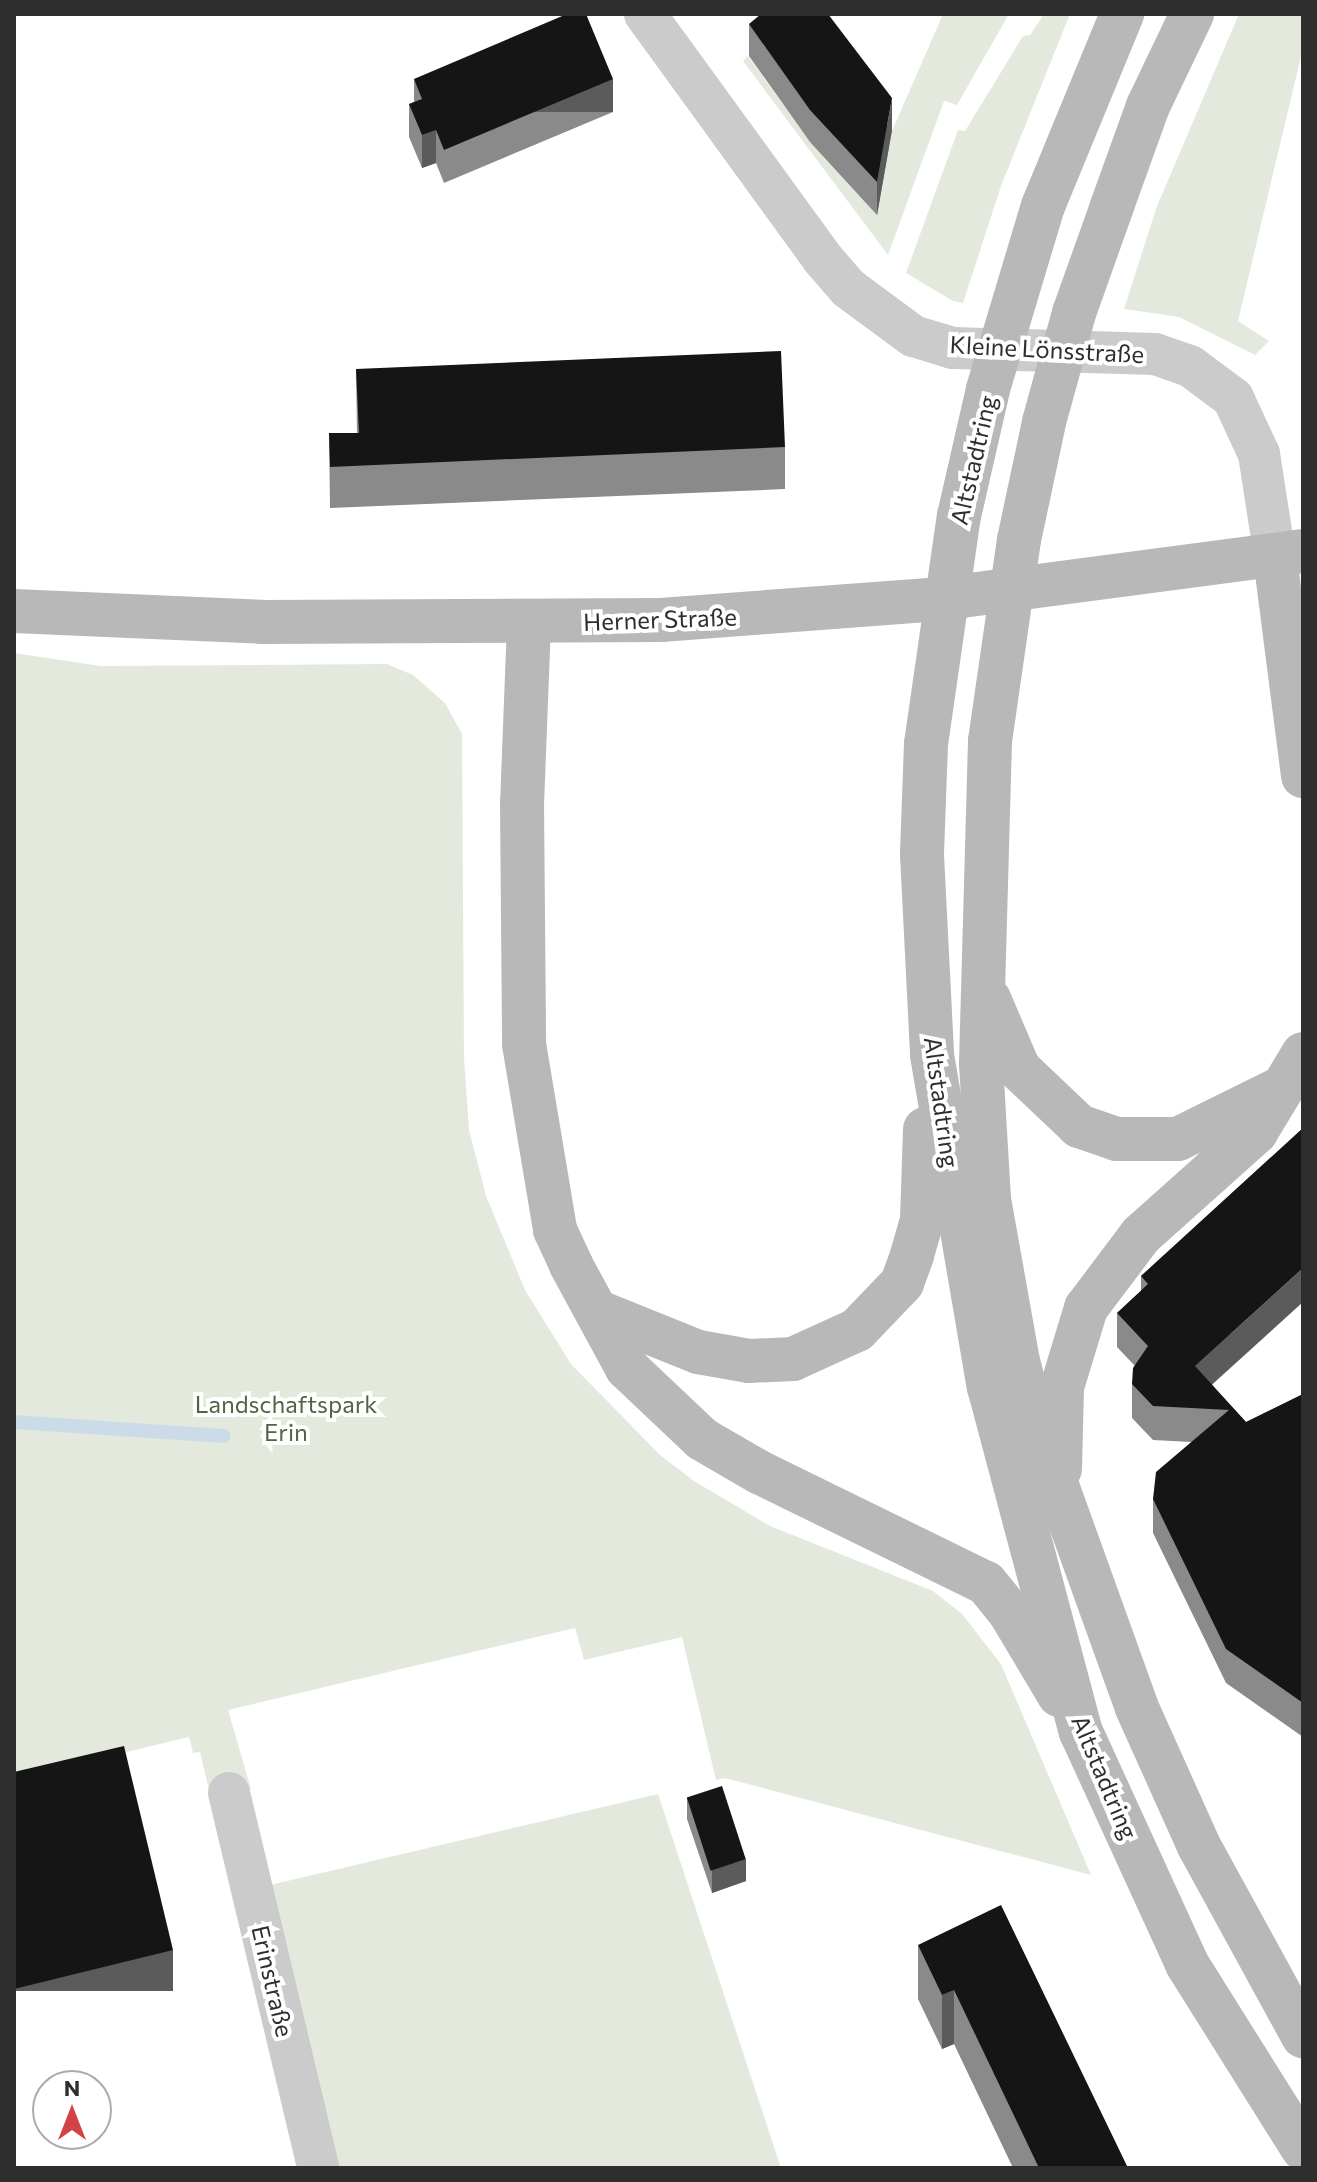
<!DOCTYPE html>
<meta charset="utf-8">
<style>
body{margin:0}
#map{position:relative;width:1317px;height:2182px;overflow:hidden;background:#fff;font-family:Commissioner,sans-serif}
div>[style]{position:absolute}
.green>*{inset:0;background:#e3eadd}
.stream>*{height:14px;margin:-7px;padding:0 7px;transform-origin:7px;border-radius:7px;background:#cbdbe8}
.street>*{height:42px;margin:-21px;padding:0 21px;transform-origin:21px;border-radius:21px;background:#cbcbcb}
.secondary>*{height:44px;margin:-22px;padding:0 22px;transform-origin:22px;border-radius:22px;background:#b8b8b8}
.secondary-bridge>*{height:44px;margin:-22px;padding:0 22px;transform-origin:22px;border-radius:22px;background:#b8b8b8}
.wall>*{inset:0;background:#8a8a8a}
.shaded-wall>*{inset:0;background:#5b5b5b;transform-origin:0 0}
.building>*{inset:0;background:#151515;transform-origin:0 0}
span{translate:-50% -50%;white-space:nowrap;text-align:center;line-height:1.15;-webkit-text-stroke:8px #fff;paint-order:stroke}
.street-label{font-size:24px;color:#2e2e2e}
.park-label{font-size:24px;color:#4f6540}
.frame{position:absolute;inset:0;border:16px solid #2e2e2e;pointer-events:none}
.north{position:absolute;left:32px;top:2070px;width:80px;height:80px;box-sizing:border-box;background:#fff;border:2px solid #ababab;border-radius:50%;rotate:0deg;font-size:22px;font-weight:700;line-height:32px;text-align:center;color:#2e2e2e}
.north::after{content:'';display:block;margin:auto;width:28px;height:36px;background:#d24345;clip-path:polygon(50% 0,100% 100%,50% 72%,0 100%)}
</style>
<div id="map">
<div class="green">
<i style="clip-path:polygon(943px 14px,1009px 14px,957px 105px,944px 101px,888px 255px,743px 61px,748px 56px,810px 142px,889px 138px)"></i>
<i style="clip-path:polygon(1044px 14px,1070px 14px,1001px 186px,963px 303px,953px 301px,906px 273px,958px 130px,965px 131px,1023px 36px,1030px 35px)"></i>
<i style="clip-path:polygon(1239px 14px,1303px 14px,1303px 48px,1238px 321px,1269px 341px,1255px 355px,1179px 317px,1124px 309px,1157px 206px)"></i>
<i style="clip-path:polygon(14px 653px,101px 666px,387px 664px,413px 675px,445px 703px,462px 734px,464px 1058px,469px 1130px,486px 1196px,525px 1290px,571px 1364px,660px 1455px,694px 1481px,770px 1526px,933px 1591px,962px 1614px,1001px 1664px,1091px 1875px,725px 1778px,716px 1780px,682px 1637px,584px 1660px,575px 1628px,228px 1710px,251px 1789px,211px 1799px,200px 1752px,193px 1753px,189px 1737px,14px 1779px)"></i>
<i style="clip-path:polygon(658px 1794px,781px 2168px,338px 2168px,270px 1885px)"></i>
</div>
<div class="stream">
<i style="left:14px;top:1422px;width:210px;rotate:3.8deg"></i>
</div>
<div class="street">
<i style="left:645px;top:14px;width:303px;rotate:54deg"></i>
<i style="left:823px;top:259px;width:38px;rotate:49deg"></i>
<i style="left:848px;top:288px;width:81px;rotate:36.4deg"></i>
<i style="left:913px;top:336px;width:42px;rotate:16.7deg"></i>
<i style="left:953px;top:348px;width:202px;rotate:1.7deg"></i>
<i style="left:1155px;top:354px;width:37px;rotate:19deg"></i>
<i style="left:1190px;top:366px;width:54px;rotate:36.7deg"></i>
<i style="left:1233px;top:398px;width:62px;rotate:65.1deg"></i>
<i style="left:1259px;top:454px;width:104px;rotate:81.2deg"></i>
<i style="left:229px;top:1793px;width:385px;rotate:76.6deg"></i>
</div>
<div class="secondary">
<i style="left:1043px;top:206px;width:208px;rotate:-67.6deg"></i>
<i style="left:1112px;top:206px;width:106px;rotate:-70.2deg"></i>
<i style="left:1148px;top:106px;width:102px;rotate:-64.4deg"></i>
<i style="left:1275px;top:557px;width:221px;rotate:82.7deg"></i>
<i style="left:14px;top:611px;width:248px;rotate:2.5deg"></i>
<i style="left:262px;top:622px;width:399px;rotate:-0.3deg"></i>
<i style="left:661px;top:620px;width:279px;rotate:-4.3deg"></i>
<i style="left:939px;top:599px;width:367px;rotate:-7.5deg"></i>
<i style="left:529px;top:623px;width:179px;rotate:92.2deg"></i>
<i style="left:522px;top:802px;width:242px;rotate:89.5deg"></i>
<i style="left:524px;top:1044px;width:189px;rotate:80.5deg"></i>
<i style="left:555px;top:1230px;width:38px;rotate:65deg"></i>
<i style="left:571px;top:1265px;width:117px;rotate:61.5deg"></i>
<i style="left:627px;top:1368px;width:103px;rotate:43.4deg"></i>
<i style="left:702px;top:1439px;width:66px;rotate:30.1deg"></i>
<i style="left:759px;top:1472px;width:253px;rotate:26.1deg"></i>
<i style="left:986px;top:1583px;width:36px;rotate:51deg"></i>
<i style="left:1009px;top:1611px;width:98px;rotate:59.2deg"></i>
<i style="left:990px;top:741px;width:323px;rotate:91.6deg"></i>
<i style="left:981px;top:1064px;width:135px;rotate:86.6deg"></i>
<i style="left:989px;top:1199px;width:165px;rotate:79.9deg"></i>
<i style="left:1018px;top:1361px;width:57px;rotate:75.7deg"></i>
<i style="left:1032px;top:1416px;width:310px;rotate:70.2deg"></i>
<i style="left:1137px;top:1708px;width:151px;rotate:65.8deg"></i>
<i style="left:1199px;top:1846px;width:217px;rotate:61.3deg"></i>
<i style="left:926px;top:744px;width:111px;rotate:92.1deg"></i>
<i style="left:922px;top:855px;width:200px;rotate:87.1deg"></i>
<i style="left:932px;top:1055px;width:337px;rotate:80.3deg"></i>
<i style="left:989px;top:1387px;width:357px;rotate:75.1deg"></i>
<i style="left:1081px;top:1732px;width:255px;rotate:65.4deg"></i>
<i style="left:1187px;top:1964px;width:218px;rotate:57.9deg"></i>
<i style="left:989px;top:999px;width:76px;rotate:66.8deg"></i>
<i style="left:1019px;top:1069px;width:83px;rotate:43.5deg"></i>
<i style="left:1079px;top:1126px;width:39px;rotate:19deg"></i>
<i style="left:1116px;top:1139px;width:62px"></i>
<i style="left:1178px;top:1139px;width:117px;rotate:-26.3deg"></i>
<i style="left:601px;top:1313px;width:105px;rotate:21.9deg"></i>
<i style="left:698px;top:1352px;width:52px;rotate:10deg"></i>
<i style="left:749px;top:1361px;width:44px;rotate:-2.6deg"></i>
<i style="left:793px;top:1359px;width:70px;rotate:-24.4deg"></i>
<i style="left:857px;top:1330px;width:65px;rotate:-46.2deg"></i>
<i style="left:902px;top:1283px;width:30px;rotate:-70deg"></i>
<i style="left:912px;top:1255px;width:36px;rotate:-74deg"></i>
<i style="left:922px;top:1220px;width:91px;rotate:-88.1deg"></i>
<i style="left:1060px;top:1469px;width:82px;rotate:-88.6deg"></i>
<i style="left:1062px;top:1387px;width:83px;rotate:-73.1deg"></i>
<i style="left:1086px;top:1308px;width:91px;rotate:-53deg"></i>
<i style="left:1141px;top:1235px;width:154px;rotate:-41.8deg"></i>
<i style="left:1256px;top:1132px;width:91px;rotate:-58.9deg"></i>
</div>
<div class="secondary-bridge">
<i style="left:990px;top:741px;width:203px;rotate:-81.8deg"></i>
<i style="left:1019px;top:540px;width:121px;rotate:-78deg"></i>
<i style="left:1044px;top:422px;width:113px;rotate:-74.6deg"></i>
<i style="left:1074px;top:313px;width:114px;rotate:-70.4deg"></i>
<i style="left:926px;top:744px;width:230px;rotate:-81.8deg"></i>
<i style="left:959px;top:516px;width:130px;rotate:-77.1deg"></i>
<i style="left:988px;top:389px;width:191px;rotate:-73.3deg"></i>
</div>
<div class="wall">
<i style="clip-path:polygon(749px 24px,892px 130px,877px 215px,810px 142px,749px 56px)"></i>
<i style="clip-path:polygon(414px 79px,613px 112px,444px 183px,436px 163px,422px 168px,409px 137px,409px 104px,414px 102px)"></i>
<i style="clip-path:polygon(356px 369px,785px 447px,785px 489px,330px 508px,329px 433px,357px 433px)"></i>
<i style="clip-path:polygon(1303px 1128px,1212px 1385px,1246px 1422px,1303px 1394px,1303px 1737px,1226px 1683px,1153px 1533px,1153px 1499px,1192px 1442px,1153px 1440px,1132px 1418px,1132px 1384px,1135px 1366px,1117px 1347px,1117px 1313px,1141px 1291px,1141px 1276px)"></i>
<i style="clip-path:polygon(687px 1797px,746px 1881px,712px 1893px,687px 1819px)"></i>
<i style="clip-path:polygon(918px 1945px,1128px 2168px,1013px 2168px,954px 2044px,942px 2049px,918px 1999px)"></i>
</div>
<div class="shaded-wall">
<i style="left:613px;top:79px;width:33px;height:183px;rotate:90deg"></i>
<i style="clip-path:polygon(892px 98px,892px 130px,877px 215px,877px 182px)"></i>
<i style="clip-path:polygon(436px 130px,436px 163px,422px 168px,422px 135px)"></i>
<i style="clip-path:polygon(1303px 1268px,1303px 1302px,1195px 1400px,1195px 1366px)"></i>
<i style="clip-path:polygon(746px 1859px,746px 1881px,712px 1893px,712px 1870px)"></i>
<i style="left:173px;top:1950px;width:41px;height:164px;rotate:90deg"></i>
<i style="clip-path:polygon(954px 1990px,954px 2044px,942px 2049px,942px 1995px)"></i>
</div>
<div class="building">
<i style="clip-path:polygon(567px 14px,586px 14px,613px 79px,444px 150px,436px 130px,422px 135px,409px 104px,422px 99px,414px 79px)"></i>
<i style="clip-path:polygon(761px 14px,828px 14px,892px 98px,877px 182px,810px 110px,749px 24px)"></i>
<i style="clip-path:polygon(781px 351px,785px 447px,330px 467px,329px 433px,359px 433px,356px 369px)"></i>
<i style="clip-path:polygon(1303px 1128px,1303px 1268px,1195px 1366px,1246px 1422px,1303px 1394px,1303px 1703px,1226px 1649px,1153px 1499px,1156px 1472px,1229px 1410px,1153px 1406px,1132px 1384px,1133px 1368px,1148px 1346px,1117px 1313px,1148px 1284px,1141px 1276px)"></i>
<i style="clip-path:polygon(124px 1746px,173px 1950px,14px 1989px,14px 1772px)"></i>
<i style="left:722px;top:1786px;width:77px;height:37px;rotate:72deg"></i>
<i style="clip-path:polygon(1001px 1905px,1128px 2168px,1039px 2168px,954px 1990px,942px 1995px,918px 1945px)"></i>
</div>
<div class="street-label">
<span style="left:1047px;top:349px;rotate:3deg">Kleine Lönsstraße</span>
<span style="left:973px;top:460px;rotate:-77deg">Altstadtring</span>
<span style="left:660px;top:619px;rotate:-2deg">Herner Straße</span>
<span style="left:942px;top:1102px;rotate:82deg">Altstadtring</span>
<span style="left:1105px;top:1777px;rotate:67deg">Altstadtring</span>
<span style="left:273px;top:1981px;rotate:77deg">Erinstraße</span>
</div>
<div class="park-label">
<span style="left:286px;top:1418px">Landschaftspark<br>Erin</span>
</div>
<div class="frame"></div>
<div class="north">N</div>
</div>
